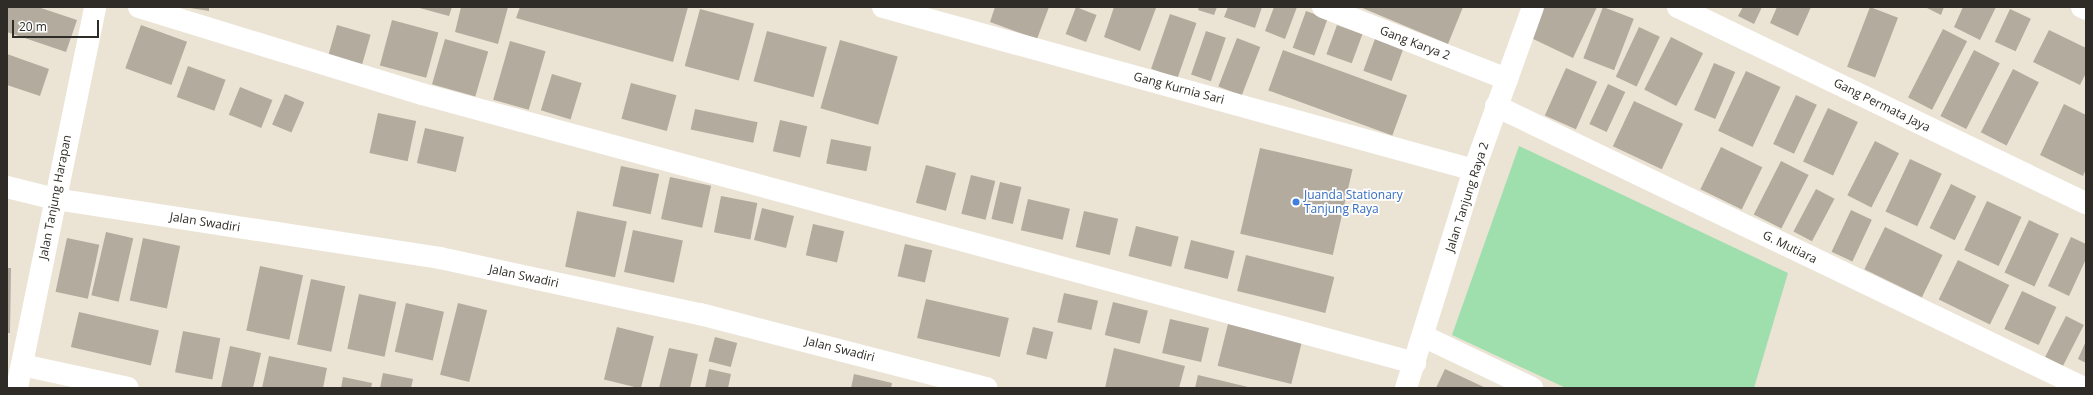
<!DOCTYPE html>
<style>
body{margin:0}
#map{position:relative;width:2093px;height:395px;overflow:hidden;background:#ebe3d4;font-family:"Open Sans",sans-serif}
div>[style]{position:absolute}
.green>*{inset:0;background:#9fdfae}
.building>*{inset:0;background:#b3ab9e;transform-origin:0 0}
.street>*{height:22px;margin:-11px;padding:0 11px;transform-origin:11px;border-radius:11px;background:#fff}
.secondary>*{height:22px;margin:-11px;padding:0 11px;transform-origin:11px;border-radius:11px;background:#fff}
.dots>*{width:11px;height:11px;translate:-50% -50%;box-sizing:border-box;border:2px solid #fff;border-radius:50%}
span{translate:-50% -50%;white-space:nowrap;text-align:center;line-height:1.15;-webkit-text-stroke:3.5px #fff;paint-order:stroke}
.street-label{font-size:12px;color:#2f2c27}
.shop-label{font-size:12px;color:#366cbe}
.left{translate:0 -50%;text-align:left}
.frame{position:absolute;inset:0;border:8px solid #2f2c27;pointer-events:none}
.scale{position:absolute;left:12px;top:20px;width:87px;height:18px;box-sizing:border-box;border:2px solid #2f2c27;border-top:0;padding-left:5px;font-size:12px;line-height:14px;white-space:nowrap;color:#2f2c27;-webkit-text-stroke:3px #fff;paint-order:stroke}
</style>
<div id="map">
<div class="green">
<i style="clip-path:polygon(1519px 146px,1788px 273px,1754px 388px,1566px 388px,1452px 335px)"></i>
</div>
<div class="building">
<i style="clip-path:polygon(7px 7px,38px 7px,77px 20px,66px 52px,7px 32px)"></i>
<i style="clip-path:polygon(184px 7px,209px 7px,209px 11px)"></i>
<i style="clip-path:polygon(416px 7px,452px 7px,449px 16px)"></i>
<i style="clip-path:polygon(461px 7px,508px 7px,498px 44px,455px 32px)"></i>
<i style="clip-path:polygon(520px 7px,688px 7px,673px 62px,516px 18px)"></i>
<i style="clip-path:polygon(995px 7px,1049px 7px,1037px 39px,990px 22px)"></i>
<i style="left:1076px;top:7px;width:22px;height:29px;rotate:21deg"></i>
<i style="clip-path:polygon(1114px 7px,1156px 8px,1140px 51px,1104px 37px)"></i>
<i style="clip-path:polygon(1199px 7px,1217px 7px,1214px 15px,1198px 10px)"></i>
<i style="clip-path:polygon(1228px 7px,1262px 7px,1255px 28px,1224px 17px)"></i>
<i style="clip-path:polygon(1274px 7px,1297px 7px,1285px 39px,1265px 31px)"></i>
<i style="clip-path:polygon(1360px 7px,1463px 7px,1448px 44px)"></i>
<i style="clip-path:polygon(1540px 7px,1597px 7px,1573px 58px,1527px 36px)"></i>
<i style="left:1603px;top:7px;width:33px;height:55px;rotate:21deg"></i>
<i style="clip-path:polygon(1743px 7px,1762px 7px,1754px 24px,1738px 16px)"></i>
<i style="clip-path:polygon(1777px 7px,1811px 7px,1798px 36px,1770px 23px)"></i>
<i style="left:1870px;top:7px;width:30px;height:64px;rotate:21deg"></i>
<i style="clip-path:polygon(1925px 7px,1944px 7px,1941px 15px)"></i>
<i style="clip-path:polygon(1963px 7px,1996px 7px,1980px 40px,1954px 27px)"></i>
<i style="left:700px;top:9px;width:56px;height:59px;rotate:15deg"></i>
<i style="left:2010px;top:9px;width:23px;height:36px;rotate:25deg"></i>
<i style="left:1306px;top:11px;width:23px;height:39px;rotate:20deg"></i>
<i style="left:1170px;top:14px;width:28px;height:58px;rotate:19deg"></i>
<i style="left:392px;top:20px;width:48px;height:47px;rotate:15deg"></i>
<i style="left:141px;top:25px;width:49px;height:46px;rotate:20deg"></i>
<i style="left:337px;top:25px;width:35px;height:34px;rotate:16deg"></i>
<i style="left:1337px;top:25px;width:27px;height:31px;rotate:20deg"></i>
<i style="left:1639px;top:27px;width:23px;height:55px;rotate:25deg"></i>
<i style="left:1943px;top:29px;width:27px;height:77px;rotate:27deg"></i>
<i style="clip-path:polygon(2049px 30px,2086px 48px,2086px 73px,2080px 85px,2033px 62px)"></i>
<i style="left:767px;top:31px;width:62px;height:52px;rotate:15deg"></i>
<i style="left:1206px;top:31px;width:21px;height:46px;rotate:19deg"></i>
<i style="left:1376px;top:36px;width:30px;height:37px;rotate:20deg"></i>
<i style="left:1671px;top:37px;width:36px;height:59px;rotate:27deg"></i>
<i style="left:1237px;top:38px;width:25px;height:52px;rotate:21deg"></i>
<i style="left:445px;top:39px;width:45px;height:47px;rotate:16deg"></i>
<i style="left:840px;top:40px;width:60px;height:71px;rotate:16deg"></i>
<i style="left:510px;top:41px;width:37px;height:61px;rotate:16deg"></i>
<i style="left:1283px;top:50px;width:132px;height:43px;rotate:20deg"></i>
<i style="left:1974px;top:50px;width:29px;height:74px;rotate:27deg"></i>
<i style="clip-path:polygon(7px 54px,49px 69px,40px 96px,7px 85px)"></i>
<i style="left:1714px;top:63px;width:23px;height:51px;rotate:23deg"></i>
<i style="left:188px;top:66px;width:40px;height:33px;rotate:20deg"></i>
<i style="left:1566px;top:68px;width:34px;height:52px;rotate:24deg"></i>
<i style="left:2013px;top:69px;width:29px;height:71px;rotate:27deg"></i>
<i style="left:1746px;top:71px;width:38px;height:66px;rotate:25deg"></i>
<i style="left:552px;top:74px;width:31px;height:38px;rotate:17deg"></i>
<i style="left:631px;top:83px;width:47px;height:37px;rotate:15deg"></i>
<i style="left:1608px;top:84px;width:19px;height:44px;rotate:25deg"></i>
<i style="left:240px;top:87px;width:35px;height:30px;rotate:22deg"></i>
<i style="left:285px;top:94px;width:21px;height:33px;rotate:23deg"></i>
<i style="left:1796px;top:95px;width:23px;height:54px;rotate:25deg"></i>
<i style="left:1634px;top:101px;width:54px;height:50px;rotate:25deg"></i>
<i style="clip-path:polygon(2064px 104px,2086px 115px,2086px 169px,2083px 176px,2040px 155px)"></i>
<i style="left:1828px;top:108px;width:33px;height:59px;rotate:25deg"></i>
<i style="left:695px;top:109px;width:64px;height:21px;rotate:12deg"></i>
<i style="left:378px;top:113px;width:39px;height:41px;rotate:12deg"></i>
<i style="left:780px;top:120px;width:28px;height:32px;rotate:13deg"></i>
<i style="left:425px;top:128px;width:40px;height:36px;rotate:13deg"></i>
<i style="left:831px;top:139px;width:41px;height:25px;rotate:11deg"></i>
<i style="left:1875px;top:141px;width:27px;height:61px;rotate:27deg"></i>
<i style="left:1721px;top:147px;width:46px;height:47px;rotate:26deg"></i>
<i style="left:1260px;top:148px;width:95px;height:88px;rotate:13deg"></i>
<i style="left:1910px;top:159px;width:35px;height:58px;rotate:25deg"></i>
<i style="left:1781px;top:161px;width:31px;height:60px;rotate:27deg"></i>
<i style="left:926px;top:165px;width:31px;height:39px;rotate:15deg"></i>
<i style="left:621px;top:166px;width:39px;height:41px;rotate:12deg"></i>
<i style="left:971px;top:175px;width:25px;height:40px;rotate:14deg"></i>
<i style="left:670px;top:177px;width:42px;height:43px;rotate:12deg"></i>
<i style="left:1000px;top:182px;width:22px;height:38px;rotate:13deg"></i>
<i style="left:1951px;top:184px;width:28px;height:49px;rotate:26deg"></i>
<i style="left:1816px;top:189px;width:21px;height:48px;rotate:28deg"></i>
<i style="left:721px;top:196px;width:37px;height:37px;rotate:11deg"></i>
<i style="left:1028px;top:199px;width:43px;height:32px;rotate:13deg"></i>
<i style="left:1987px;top:201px;width:38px;height:54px;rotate:25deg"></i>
<i style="left:762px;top:208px;width:33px;height:33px;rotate:14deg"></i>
<i style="left:1851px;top:210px;width:23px;height:46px;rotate:25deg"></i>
<i style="left:577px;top:211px;width:51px;height:57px;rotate:12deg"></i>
<i style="left:1084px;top:211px;width:35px;height:37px;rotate:13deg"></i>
<i style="left:2029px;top:220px;width:33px;height:58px;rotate:25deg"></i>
<i style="left:813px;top:224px;width:32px;height:32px;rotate:13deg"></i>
<i style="left:1136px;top:226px;width:44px;height:31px;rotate:14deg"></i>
<i style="left:1885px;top:227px;width:64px;height:47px;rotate:26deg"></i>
<i style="left:633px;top:230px;width:51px;height:43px;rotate:12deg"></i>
<i style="left:106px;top:232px;width:28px;height:65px;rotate:13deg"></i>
<i style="clip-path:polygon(2071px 237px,2086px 244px,2086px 259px,2069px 296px,2048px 286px)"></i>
<i style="left:67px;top:238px;width:33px;height:55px;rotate:12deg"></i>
<i style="left:143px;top:238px;width:38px;height:64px;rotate:12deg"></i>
<i style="left:1191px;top:240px;width:45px;height:29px;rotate:14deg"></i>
<i style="left:905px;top:244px;width:28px;height:33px;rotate:13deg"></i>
<i style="left:1246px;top:255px;width:91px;height:37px;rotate:14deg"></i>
<i style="left:1958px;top:260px;width:57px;height:44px;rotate:26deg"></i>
<i style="left:260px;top:266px;width:44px;height:66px;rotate:12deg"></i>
<i style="clip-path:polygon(7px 268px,11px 268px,10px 333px,7px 333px)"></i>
<i style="left:311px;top:279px;width:35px;height:67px;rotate:12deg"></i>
<i style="left:2022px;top:291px;width:38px;height:42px;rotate:25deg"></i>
<i style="left:1064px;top:293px;width:35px;height:30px;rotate:13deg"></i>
<i style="left:359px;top:294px;width:38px;height:56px;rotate:12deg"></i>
<i style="left:926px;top:299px;width:85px;height:40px;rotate:13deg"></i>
<i style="left:1113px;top:302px;width:36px;height:34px;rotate:14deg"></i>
<i style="left:406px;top:303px;width:39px;height:50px;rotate:13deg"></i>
<i style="left:458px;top:303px;width:30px;height:74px;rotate:14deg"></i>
<i style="left:79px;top:312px;width:82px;height:36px;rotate:13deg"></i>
<i style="left:2066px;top:316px;width:20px;height:46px;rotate:27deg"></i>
<i style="left:1170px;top:319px;width:40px;height:35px;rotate:13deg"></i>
<i style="left:1228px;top:324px;width:76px;height:43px;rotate:14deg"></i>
<i style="left:617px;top:327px;width:38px;height:54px;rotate:14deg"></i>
<i style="left:1033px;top:327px;width:21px;height:28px;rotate:14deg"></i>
<i style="left:183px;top:331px;width:38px;height:42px;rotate:11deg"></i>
<i style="left:715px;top:337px;width:23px;height:25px;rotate:15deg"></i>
<i style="clip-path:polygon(2086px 341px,2086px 363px,2078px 359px)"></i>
<i style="clip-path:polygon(230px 346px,261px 353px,253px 388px,221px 388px)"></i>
<i style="clip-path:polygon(669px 348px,698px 354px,690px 388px,659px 388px)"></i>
<i style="clip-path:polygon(1114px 348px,1185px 366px,1179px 388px,1105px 388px)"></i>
<i style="clip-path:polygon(269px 356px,327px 368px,323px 388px,262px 388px)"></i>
<i style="clip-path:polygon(709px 369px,731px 374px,728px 388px,705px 388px)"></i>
<i style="clip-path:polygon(1445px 369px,1486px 388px,1436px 388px)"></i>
<i style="clip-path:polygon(383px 373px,413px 379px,411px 388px,380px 388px)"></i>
<i style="clip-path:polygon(854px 374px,892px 383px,891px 388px,851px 388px)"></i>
<i style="clip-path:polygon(1198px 375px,1248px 387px,1248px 388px,1195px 388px)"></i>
<i style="clip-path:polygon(343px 377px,372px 383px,371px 388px,341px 388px)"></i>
</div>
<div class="street">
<i style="left:139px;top:7px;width:296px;rotate:17.1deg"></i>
<i style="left:422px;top:94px;width:1029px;rotate:15.16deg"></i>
<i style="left:883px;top:7px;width:613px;rotate:15.42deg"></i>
<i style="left:1323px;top:7px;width:198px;rotate:21.4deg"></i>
<i style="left:1678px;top:7px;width:453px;rotate:25.7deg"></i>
<i style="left:2082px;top:7px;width:4px;rotate:27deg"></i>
<i style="left:1496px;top:106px;width:652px;rotate:25.62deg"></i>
<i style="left:7px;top:187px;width:49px;rotate:14deg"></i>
<i style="left:55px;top:199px;width:389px;rotate:8.7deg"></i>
<i style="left:440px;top:258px;width:266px;rotate:12.2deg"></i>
<i style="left:700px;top:314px;width:296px;rotate:14.5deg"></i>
<i style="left:1423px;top:336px;width:121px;rotate:25.5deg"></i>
<i style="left:22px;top:365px;width:108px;rotate:12.2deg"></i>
<i style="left:17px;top:388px;width:389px;rotate:-78.4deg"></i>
</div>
<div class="secondary">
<i style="left:1406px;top:388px;width:228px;rotate:-72.7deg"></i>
<i style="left:1474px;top:170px;width:173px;rotate:-70.1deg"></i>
</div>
<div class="dots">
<i style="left:1296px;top:202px;background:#3f7fe0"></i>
</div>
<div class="street-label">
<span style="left:1415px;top:43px;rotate:21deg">Gang Karya 2</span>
<span style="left:1179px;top:88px;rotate:15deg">Gang Kurnia Sari</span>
<span style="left:1882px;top:105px;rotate:26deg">Gang Permata Jaya</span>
<span style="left:55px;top:197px;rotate:-79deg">Jalan Tanjung Harapan</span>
<span style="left:1467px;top:197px;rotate:-72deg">Jalan Tanjung Raya 2</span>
<span style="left:205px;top:222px;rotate:9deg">Jalan Swadiri</span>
<span style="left:1790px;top:247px;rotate:26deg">G. Mutiara</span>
<span style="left:524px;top:276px;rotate:12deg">Jalan Swadiri</span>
<span style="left:840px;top:349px;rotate:14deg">Jalan Swadiri</span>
</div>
<div class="shop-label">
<span class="left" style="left:1304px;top:202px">Juanda Stationary<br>Tanjung Raya</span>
</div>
<div class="frame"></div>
<div class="scale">20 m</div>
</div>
